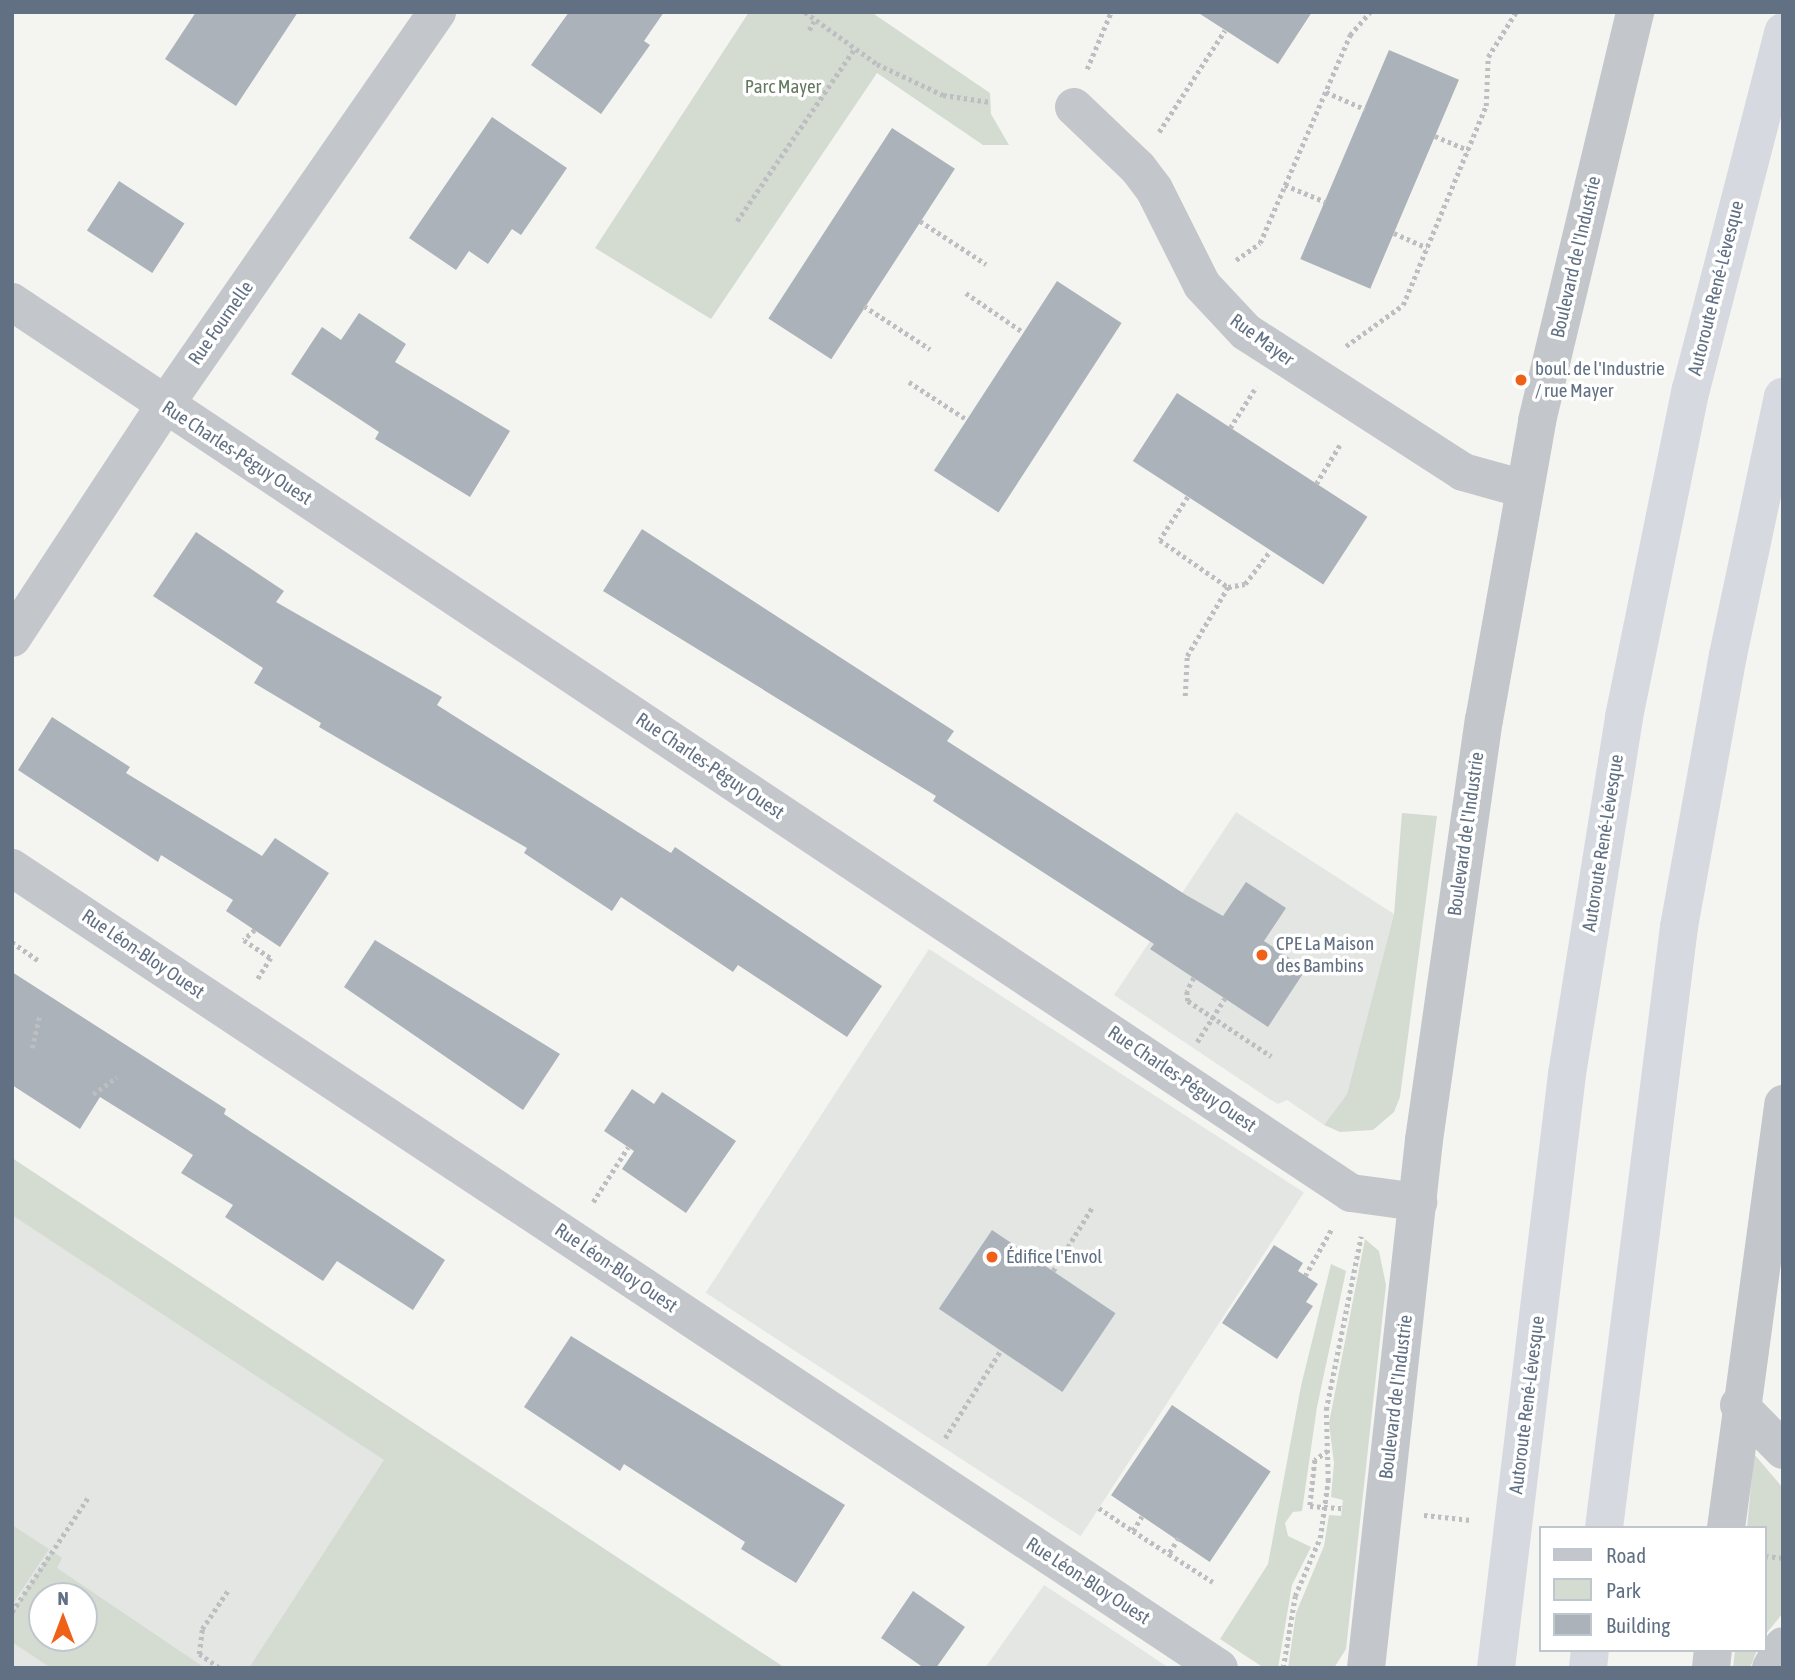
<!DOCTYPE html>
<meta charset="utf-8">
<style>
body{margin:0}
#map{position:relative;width:1795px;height:1680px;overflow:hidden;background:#f4f5f0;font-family:"Asap Condensed",sans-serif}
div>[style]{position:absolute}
.built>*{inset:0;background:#e4e6e3;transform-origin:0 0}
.green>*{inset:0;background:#d4dcd1}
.building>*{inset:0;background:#abb2b9;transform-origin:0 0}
.path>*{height:4.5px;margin-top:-2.25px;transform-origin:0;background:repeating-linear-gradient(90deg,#bdbec1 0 3.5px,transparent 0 7px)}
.minor>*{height:38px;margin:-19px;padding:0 19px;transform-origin:19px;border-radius:19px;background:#c3c6ca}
.highway>*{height:38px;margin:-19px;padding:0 19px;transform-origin:19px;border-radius:19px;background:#d6d9df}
.dots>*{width:19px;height:19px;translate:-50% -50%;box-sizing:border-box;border:4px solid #fff;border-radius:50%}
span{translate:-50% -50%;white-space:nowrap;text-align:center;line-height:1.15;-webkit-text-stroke:7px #fff;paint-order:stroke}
.park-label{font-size:19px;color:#637a60}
.street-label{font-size:19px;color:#617083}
.poi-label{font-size:19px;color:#617083}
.left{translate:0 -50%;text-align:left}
.frame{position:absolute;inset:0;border:14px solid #617083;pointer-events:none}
.legend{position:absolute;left:1539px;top:1526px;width:228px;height:126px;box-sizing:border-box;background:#fff;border:2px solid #c0c6cd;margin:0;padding:9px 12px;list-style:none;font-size:21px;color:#617083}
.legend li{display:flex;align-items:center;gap:14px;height:35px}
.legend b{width:35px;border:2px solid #c0c6cd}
.north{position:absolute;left:28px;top:1582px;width:70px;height:70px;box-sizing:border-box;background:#fff;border:2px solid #c0c6cd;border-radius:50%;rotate:0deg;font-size:19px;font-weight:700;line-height:28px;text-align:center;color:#617083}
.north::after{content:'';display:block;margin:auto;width:24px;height:32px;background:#ef6116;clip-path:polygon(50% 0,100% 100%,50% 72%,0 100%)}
</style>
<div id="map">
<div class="built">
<i style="clip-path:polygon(1236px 812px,1394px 914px,1347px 1094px,1324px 1125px,1287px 1100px,1278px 1104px,1271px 1100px,1114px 995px)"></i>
<i style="left:929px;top:949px;width:447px;height:410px;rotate:33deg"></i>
<i style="clip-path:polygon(evenodd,12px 1158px,785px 1668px,12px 1668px,12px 1158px,42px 1596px,84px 1596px,84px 1638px,42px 1638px,42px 1596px)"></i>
<i style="clip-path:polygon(1044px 1585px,1108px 1627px,1169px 1668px,985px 1668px)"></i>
</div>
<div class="green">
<i style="clip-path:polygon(749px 12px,871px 12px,990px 93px,991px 114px,1009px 145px,983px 145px,877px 73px,711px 319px,595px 248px)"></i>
<i style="clip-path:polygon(1402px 813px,1437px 816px,1400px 1097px,1394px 1112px,1373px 1130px,1340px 1132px,1324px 1125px,1347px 1094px,1394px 914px)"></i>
<i style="clip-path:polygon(12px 1158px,785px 1668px,249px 1668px,384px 1460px,12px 1215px)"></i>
<i style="clip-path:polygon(1365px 1239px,1379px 1251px,1386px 1285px,1346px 1649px,1334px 1668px,1288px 1668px,1296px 1613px,1324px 1546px,1329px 1515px,1341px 1516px,1343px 1500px,1331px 1497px,1334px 1463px,1329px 1423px)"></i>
<i style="clip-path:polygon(1331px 1264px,1346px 1271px,1317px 1407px,1302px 1511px,1293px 1512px,1285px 1523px,1288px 1536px,1311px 1547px,1292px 1585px,1278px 1668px,1264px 1668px,1220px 1639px,1268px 1564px,1301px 1386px)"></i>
<i style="clip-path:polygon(1754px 1454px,1783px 1488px,1783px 1613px,1765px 1635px,1765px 1528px,1747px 1528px)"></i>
<i style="clip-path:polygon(12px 1525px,49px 1549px,12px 1605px)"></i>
<i style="clip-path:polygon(evenodd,52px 1551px,62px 1558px,57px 1568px,205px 1668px,51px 1668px,12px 1642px,12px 1612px,52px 1551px,42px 1596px,84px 1596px,84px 1638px,42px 1638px,42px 1596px)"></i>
<i style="clip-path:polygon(1735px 1650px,1757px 1650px,1750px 1668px,1733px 1668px)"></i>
</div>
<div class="building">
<i style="clip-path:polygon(196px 12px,298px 12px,236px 106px,165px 59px)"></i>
<i style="clip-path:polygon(569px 12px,664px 12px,644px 41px,650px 45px,601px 114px,531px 65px)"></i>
<i style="clip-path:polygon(1197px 12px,1312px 12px,1278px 64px)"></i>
<i style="left:1389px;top:50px;width:76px;height:227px;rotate:23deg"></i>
<i style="clip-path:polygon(492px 117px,567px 168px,521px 235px,512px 229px,488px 264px,469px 251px,456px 270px,409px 238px)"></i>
<i style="left:892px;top:128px;width:75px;height:227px;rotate:33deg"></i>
<i style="left:119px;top:181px;width:78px;height:59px;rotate:33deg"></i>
<i style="left:1057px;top:281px;width:77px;height:226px;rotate:33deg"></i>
<i style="clip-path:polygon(359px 313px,406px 344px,395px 362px,510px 431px,470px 497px,375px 439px,379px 432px,291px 374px,322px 327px,341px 340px)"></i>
<i style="left:1177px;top:393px;width:227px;height:81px;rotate:33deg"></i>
<i style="clip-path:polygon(642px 529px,954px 731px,947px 741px,1186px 895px,1223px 916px,1246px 882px,1286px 908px,1264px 941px,1306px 969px,1268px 1027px,1150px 949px,1154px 944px,933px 801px,936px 796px,603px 591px)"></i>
<i style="clip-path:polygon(196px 532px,284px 591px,276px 602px,442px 697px,437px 705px,671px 853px,675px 847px,882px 986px,847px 1037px,738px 965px,733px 972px,621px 897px,612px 911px,524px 853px,527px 848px,319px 727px,321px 723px,254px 683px,263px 668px,153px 596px)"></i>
<i style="clip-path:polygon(52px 717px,130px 767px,126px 773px,262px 856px,275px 838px,329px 873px,280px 947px,226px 911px,233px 900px,161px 855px,158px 862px,18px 770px)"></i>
<i style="clip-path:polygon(375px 940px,560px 1054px,523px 1110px,344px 987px)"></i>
<i style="clip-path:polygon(12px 972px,226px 1109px,224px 1114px,445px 1260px,413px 1310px,337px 1261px,323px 1281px,225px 1217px,233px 1205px,181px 1173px,193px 1155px,100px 1097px,80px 1129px,12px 1085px)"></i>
<i style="clip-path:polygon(632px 1089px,654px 1104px,662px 1092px,736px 1141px,686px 1213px,622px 1169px,634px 1151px,604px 1131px)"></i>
<i style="left:992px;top:1230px;width:149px;height:95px;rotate:34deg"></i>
<i style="clip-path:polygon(1274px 1245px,1303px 1263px,1298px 1271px,1318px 1284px,1306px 1302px,1313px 1306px,1277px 1359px,1222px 1323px)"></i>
<i style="clip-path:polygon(571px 1336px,845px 1505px,796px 1583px,741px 1549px,745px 1542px,624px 1464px,620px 1471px,524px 1407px)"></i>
<i style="left:1172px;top:1405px;width:119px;height:109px;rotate:34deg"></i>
<i style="clip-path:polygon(913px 1591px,965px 1627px,936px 1668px,924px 1668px,881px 1638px)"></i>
</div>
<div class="path">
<i style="left:805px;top:12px;width:89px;rotate:35.8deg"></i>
<i style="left:877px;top:64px;width:73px;rotate:25.2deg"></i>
<i style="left:943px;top:95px;width:48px;rotate:8.5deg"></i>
<i style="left:809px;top:30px;width:10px;rotate:-61deg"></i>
<i style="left:1087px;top:69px;width:62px;rotate:-67.2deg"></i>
<i style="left:1326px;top:92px;width:43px;rotate:23.6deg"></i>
<i style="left:1159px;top:132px;width:121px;rotate:-57.1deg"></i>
<i style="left:1435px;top:136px;width:36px;rotate:23deg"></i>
<i style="left:1285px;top:185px;width:44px;rotate:22.5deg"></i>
<i style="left:737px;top:221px;width:209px;rotate:-55.7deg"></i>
<i style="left:920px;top:221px;width:79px;rotate:33.1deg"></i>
<i style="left:1394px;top:233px;width:36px;rotate:24deg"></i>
<i style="left:1236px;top:260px;width:29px;rotate:-35deg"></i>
<i style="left:1260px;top:243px;width:227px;rotate:-66.6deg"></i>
<i style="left:1350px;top:35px;width:30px;rotate:-49deg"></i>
<i style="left:966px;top:293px;width:69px;rotate:34.4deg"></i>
<i style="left:864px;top:306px;width:79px;rotate:33.1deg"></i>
<i style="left:1346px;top:346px;width:70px;rotate:-35.7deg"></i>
<i style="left:1403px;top:305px;width:216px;rotate:-67.4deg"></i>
<i style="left:1486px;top:106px;width:49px;rotate:-87.7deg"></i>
<i style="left:1488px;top:57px;width:53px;rotate:-58.1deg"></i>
<i style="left:909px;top:382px;width:68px;rotate:33deg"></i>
<i style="left:1230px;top:428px;width:49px;rotate:-57.6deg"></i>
<i style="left:1316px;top:484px;width:48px;rotate:-58.6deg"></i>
<i style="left:1188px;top:497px;width:51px;rotate:123.1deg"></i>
<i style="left:1160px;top:540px;width:83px;rotate:34.7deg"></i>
<i style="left:1185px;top:696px;width:40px;rotate:-87.1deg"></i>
<i style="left:1187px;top:656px;width:80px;rotate:-59.3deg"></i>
<i style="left:1228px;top:587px;width:17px;rotate:-10deg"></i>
<i style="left:1245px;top:584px;width:41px;rotate:-52.9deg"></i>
<i style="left:255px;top:930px;width:15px;rotate:138deg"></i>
<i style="left:244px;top:940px;width:32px;rotate:34deg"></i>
<i style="left:271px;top:958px;width:26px;rotate:122deg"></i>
<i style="left:12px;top:942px;width:33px;rotate:35deg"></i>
<i style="left:1194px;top:978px;width:15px;rotate:118deg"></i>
<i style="left:1187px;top:991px;width:10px;rotate:84deg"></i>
<i style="left:1188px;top:1001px;width:100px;rotate:33.5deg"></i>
<i style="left:1197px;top:1042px;width:52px;rotate:-57.5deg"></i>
<i style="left:32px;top:1048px;width:35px;rotate:-77deg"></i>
<i style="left:93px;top:1094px;width:29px;rotate:-35deg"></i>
<i style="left:593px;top:1202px;width:65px;rotate:-57.5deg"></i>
<i style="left:1053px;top:1271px;width:76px;rotate:-58.4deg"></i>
<i style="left:1305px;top:1276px;width:55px;rotate:-60.6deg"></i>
<i style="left:945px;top:1438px;width:104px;rotate:-57.5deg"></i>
<i style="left:1328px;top:1451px;width:16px;rotate:145deg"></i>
<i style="left:1315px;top:1460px;width:46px;rotate:96.2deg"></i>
<i style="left:1310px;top:1506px;width:32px;rotate:4deg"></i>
<i style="left:1099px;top:1508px;width:41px;rotate:34.1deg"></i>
<i style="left:1133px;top:1531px;width:17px;rotate:-59deg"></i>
<i style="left:1424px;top:1515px;width:47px;rotate:6.1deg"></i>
<i style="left:1133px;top:1531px;width:43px;rotate:32.6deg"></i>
<i style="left:1179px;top:1538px;width:19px;rotate:122deg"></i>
<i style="left:1169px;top:1554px;width:52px;rotate:32.5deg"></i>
<i style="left:1765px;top:1556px;width:18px;rotate:6deg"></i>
<i style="left:12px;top:1612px;width:139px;rotate:-56.4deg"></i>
<i style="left:219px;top:1668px;width:24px;rotate:-145deg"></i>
<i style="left:199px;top:1654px;width:25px;rotate:-83deg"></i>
<i style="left:202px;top:1629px;width:48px;rotate:-56deg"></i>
<i style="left:1283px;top:1668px;width:73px;rotate:-80.5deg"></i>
<i style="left:1295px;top:1596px;width:63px;rotate:-66.7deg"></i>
<i style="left:1320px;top:1538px;width:58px;rotate:-82deg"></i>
<i style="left:1328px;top:1481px;width:71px;rotate:-91.6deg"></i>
<i style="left:1326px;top:1410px;width:177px;rotate:-78.6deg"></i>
</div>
<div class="minor">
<i style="left:1074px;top:107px;width:88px;rotate:43.6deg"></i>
<i style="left:1138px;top:168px;width:26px;rotate:53deg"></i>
<i style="left:1154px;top:189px;width:107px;rotate:63.4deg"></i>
<i style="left:1202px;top:285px;width:64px;rotate:46.9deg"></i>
<i style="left:1246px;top:332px;width:258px;rotate:32.8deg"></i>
<i style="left:1463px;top:472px;width:63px;rotate:15.6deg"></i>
<i style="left:12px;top:302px;width:1608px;rotate:33.64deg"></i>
<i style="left:1351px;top:1193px;width:68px;rotate:7.7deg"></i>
<i style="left:12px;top:638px;width:279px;rotate:-56.7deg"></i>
<i style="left:165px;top:405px;width:478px;rotate:-55.3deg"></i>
<i style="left:12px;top:868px;width:1448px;rotate:33.54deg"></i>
<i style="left:1739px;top:1405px;width:63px;rotate:45.6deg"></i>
<i style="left:1726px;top:1528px;width:428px;rotate:-82.3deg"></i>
<i style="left:1366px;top:1668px;width:531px;rotate:-83.73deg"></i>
<i style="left:1424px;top:1140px;width:424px;rotate:-81.9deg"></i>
<i style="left:1484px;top:720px;width:304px;rotate:-79.9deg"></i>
<i style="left:1537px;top:421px;width:421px;rotate:-76.5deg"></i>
<i style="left:1711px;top:1668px;width:18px;rotate:-84deg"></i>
<i style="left:1771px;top:1668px;width:25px;rotate:-61deg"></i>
</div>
<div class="highway">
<i style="left:1604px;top:1528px;width:606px;rotate:-82.89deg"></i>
<i style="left:1679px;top:927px;width:276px;rotate:-79.8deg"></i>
<i style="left:1728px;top:655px;width:264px;rotate:-78deg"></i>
<i style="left:1496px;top:1668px;width:598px;rotate:-83.18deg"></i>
<i style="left:1567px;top:1074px;width:362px;rotate:-80.9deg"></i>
<i style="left:1624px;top:717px;width:335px;rotate:-78.5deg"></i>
<i style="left:1691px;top:389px;width:369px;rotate:-75.5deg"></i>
<i style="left:1588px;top:1668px;width:18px;rotate:-84deg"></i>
</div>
<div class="dots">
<i style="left:1521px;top:380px;background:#ef6116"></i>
<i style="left:1262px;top:955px;background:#ef6116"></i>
<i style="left:992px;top:1257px;background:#ef6116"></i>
</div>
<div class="park-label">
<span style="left:783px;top:87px">Parc Mayer</span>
</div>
<div class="street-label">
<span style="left:1576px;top:257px;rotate:-77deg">Boulevard de l'Industrie</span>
<span style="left:1716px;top:288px;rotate:-76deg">Autoroute René-Lévesque</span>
<span style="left:221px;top:323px;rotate:-55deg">Rue Fournelle</span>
<span style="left:1262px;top:340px;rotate:36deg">Rue Mayer</span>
<span style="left:237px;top:453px;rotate:33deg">Rue Charles-Péguy Ouest</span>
<span style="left:710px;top:766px;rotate:34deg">Rue Charles-Péguy Ouest</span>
<span style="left:1466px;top:834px;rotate:-82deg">Boulevard de l'Industrie</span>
<span style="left:1603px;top:843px;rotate:-81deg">Autoroute René-Lévesque</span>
<span style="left:143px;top:954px;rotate:34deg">Rue Léon-Bloy Ouest</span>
<span style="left:1182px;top:1079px;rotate:34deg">Rue Charles-Péguy Ouest</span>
<span style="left:616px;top:1268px;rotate:34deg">Rue Léon-Bloy Ouest</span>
<span style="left:1396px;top:1397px;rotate:-83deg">Boulevard de l'Industrie</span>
<span style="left:1527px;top:1405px;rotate:-83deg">Autoroute René-Lévesque</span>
<span style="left:1088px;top:1581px;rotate:33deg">Rue Léon-Bloy Ouest</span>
</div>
<div class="poi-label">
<span class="left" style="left:1535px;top:380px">boul. de l'Industrie<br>/ rue Mayer</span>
<span class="left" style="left:1276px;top:955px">CPE La Maison<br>des Bambins</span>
<span class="left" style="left:1006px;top:1257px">Édifice l'Envol</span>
</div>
<div class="frame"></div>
<ul class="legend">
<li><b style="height:9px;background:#c3c6ca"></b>Road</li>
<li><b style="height:19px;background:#d4dcd1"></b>Park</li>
<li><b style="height:19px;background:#abb2b9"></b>Building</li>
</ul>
<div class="north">N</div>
</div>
